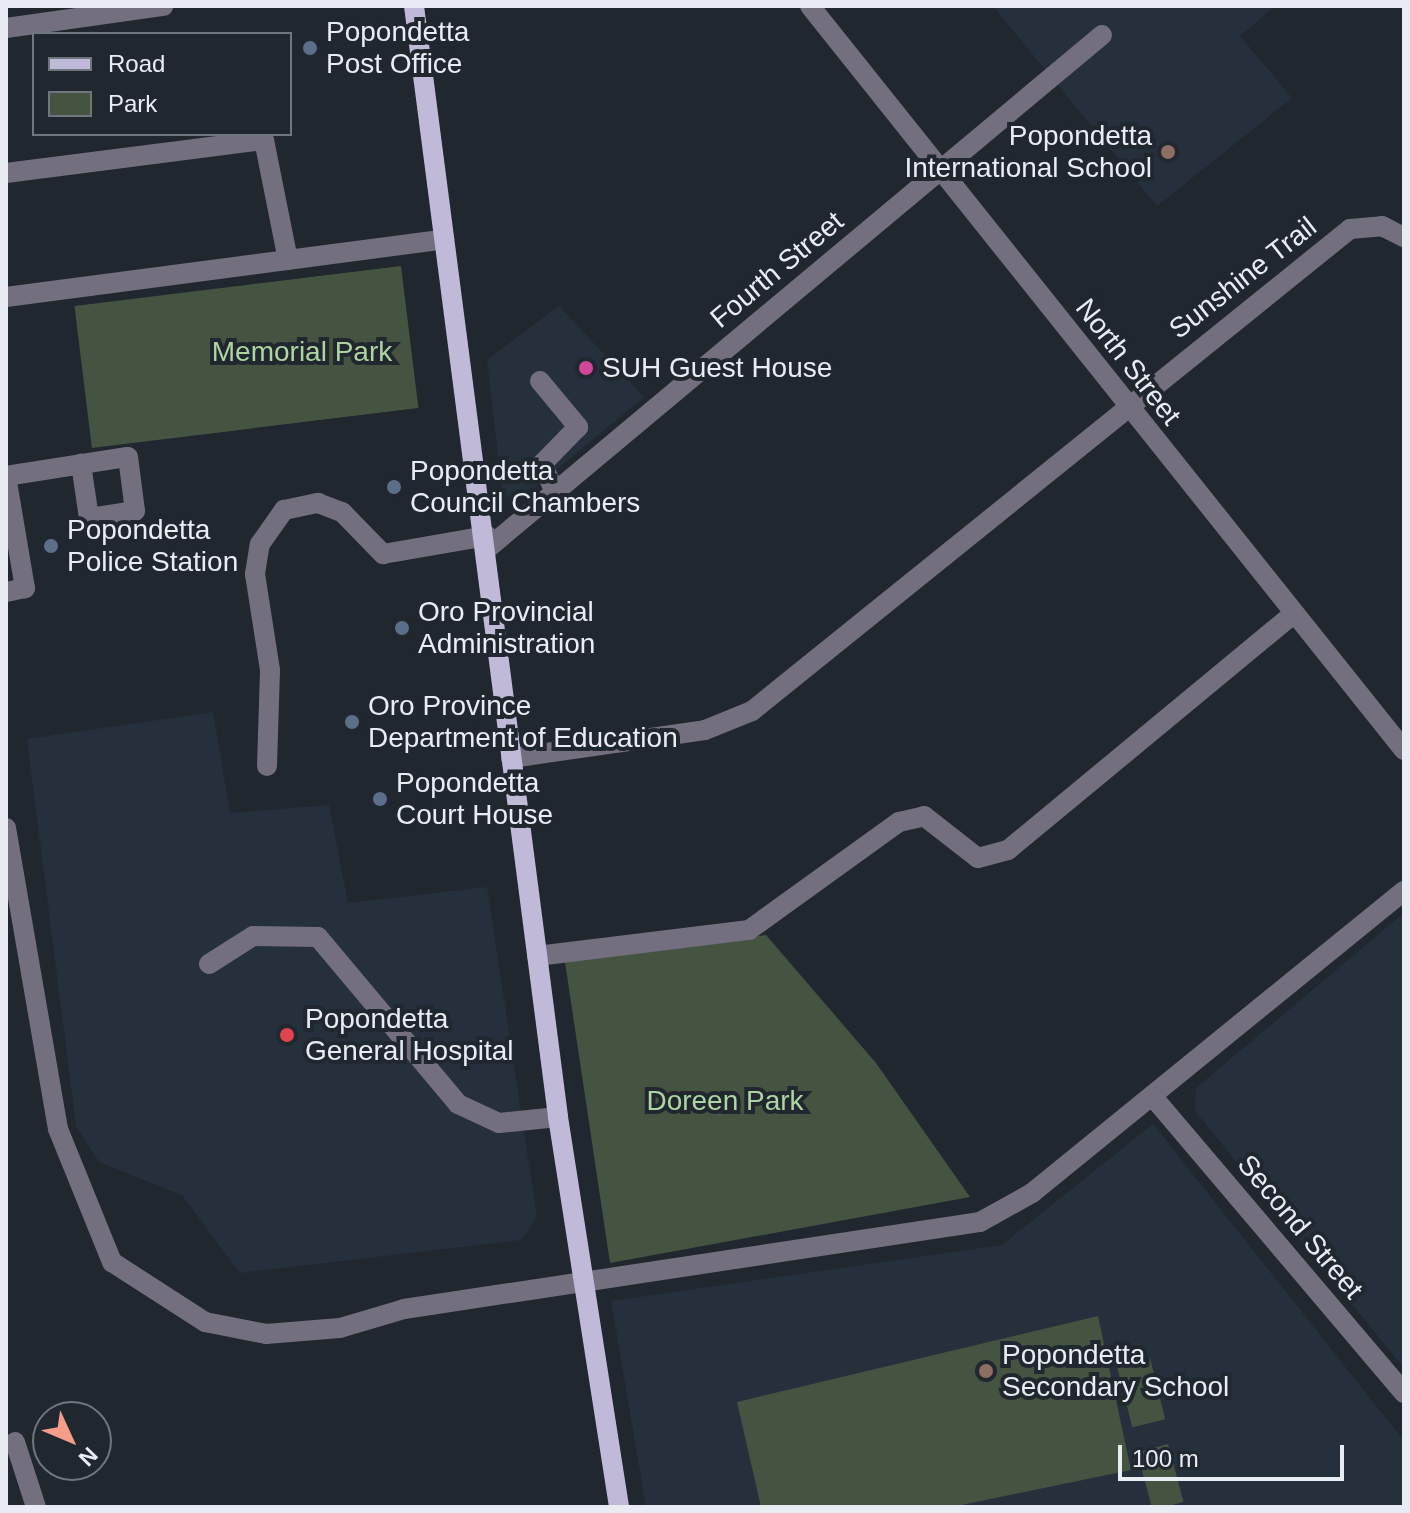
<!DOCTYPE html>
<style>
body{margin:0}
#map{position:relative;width:1410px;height:1513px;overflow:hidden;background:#20272f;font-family:Helvetica,sans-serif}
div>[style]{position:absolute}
.built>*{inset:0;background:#26303d}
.green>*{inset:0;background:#455341;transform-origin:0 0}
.minor>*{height:20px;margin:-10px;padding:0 10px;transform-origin:10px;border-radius:10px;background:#736f7e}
.major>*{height:20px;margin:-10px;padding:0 10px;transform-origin:10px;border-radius:10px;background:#c0bad8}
.dots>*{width:22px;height:22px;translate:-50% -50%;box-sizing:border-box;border:4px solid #20272f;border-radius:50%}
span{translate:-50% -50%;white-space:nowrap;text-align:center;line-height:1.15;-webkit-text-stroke:8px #20272f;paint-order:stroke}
.poi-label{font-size:28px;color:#e9edf3}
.left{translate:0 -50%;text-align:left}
.right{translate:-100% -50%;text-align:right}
.street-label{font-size:28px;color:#e9edf3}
.park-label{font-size:28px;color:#aed4a1}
.frame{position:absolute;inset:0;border:8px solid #e9edf3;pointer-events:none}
.legend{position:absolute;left:32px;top:32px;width:260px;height:104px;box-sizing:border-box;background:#20272f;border:2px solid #70767d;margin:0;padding:10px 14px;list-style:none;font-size:24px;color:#e9edf3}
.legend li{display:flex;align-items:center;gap:16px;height:40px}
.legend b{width:40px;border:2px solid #70767d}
.north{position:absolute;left:32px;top:1401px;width:80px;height:80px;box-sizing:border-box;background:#20272f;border:2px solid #70767d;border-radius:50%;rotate:134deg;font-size:22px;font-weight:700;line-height:32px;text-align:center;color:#e9edf3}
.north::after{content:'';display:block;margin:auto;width:28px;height:36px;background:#f49e89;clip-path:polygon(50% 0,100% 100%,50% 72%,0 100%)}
.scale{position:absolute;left:1118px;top:1445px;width:226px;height:36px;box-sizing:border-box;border:4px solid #e9edf3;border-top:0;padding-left:10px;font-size:24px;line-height:28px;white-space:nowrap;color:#e9edf3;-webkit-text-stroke:6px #20272f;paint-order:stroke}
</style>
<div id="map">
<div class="built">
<i style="clip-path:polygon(993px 6px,1275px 6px,1240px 36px,1292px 98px,1157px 206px)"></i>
<i style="clip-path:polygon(559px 306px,644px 397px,515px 504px,502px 491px,487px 360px)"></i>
<i style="clip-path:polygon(213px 712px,230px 813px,329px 805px,348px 903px,487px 887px,537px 1217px,521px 1240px,240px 1273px,182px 1195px,99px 1162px,76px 1126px,27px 739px)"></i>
<i style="clip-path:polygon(1404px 913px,1404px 1368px,1195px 1111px,1196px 1088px)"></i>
<i style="clip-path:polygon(1153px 1124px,1404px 1441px,1404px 1507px,646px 1507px,611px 1301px,1002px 1245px)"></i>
</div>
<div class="green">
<i style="left:401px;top:266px;width:143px;height:329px;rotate:83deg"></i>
<i style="clip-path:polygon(766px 935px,876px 1063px,970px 1197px,610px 1263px,565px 962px)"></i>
<i style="clip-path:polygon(1098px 1316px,1131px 1470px,952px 1507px,761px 1507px,737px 1402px)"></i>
<i style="left:1150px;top:1358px;width:63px;height:34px;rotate:76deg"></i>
<i style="left:1168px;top:1444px;width:60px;height:32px;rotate:75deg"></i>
</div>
<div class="minor">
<i style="left:810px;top:6px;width:952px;rotate:51.4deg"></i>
<i style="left:6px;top:28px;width:159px;rotate:-8deg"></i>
<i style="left:6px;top:173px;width:260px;rotate:-7.3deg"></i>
<i style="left:264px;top:140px;width:122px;rotate:78.7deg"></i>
<i style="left:6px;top:297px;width:442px;rotate:-7.5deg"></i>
<i style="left:540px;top:381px;width:60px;rotate:50.4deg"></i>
<i style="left:578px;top:427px;width:52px;rotate:134.2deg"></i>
<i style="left:542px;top:464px;width:31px;rotate:65deg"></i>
<i style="left:6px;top:476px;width:123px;rotate:-8.9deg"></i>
<i style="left:128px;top:457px;width:54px;rotate:82.6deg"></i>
<i style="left:135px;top:511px;width:47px;rotate:171.3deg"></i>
<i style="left:89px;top:518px;width:55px;rotate:-98.4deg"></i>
<i style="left:6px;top:476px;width:114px;rotate:80.4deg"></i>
<i style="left:25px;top:588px;width:19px;rotate:168deg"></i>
<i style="left:488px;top:548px;width:800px;rotate:-39.88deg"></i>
<i style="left:511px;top:758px;width:196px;rotate:-8.2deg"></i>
<i style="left:705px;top:730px;width:51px;rotate:-22deg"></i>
<i style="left:752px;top:711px;width:768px;rotate:-38.87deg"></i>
<i style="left:1350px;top:229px;width:32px;rotate:-5deg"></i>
<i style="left:1382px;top:226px;width:25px;rotate:27deg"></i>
<i style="left:267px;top:766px;width:96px;rotate:-88.2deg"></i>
<i style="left:270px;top:670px;width:97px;rotate:-98.9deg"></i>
<i style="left:255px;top:574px;width:30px;rotate:-81deg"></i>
<i style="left:260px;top:544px;width:42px;rotate:-54.8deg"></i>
<i style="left:284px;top:510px;width:35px;rotate:-12deg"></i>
<i style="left:318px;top:503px;width:26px;rotate:21deg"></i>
<i style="left:342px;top:512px;width:59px;rotate:45.7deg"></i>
<i style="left:383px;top:554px;width:106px;rotate:-9.8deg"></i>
<i style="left:6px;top:828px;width:305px;rotate:80.2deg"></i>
<i style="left:58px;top:1129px;width:144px;rotate:67.9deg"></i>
<i style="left:112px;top:1262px;width:111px;rotate:32.8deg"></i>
<i style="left:205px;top:1322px;width:62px;rotate:11.1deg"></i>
<i style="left:266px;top:1334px;width:74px;rotate:-4.6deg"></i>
<i style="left:340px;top:1328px;width:67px;rotate:-16.5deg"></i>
<i style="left:404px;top:1309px;width:583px;rotate:-8.59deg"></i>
<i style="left:980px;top:1222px;width:60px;rotate:-29.1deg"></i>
<i style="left:1032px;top:1193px;width:479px;rotate:-39.1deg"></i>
<i style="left:537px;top:956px;width:214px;rotate:-7deg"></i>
<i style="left:749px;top:930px;width:185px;rotate:-35.8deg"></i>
<i style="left:899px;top:822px;width:26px;rotate:-13deg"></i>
<i style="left:924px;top:816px;width:68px;rotate:37.9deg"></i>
<i style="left:978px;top:858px;width:31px;rotate:-15deg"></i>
<i style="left:1008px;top:850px;width:371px;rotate:-39.6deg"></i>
<i style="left:209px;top:964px;width:52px;rotate:-32.5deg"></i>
<i style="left:253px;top:936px;width:65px;rotate:0.9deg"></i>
<i style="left:318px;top:937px;width:218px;rotate:50deg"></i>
<i style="left:458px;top:1104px;width:45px;rotate:24.9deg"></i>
<i style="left:499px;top:1123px;width:59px;rotate:-5.8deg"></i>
<i style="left:1153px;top:1097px;width:388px;rotate:49.7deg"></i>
<i style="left:15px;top:1442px;width:68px;rotate:72.1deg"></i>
</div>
<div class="major">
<i style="left:414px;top:6px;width:1120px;rotate:82.61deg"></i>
<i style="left:558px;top:1117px;width:395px;rotate:81.1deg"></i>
</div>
<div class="dots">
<i style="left:310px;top:48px;background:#5c6f8a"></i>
<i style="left:1168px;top:152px;background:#8d6e63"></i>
<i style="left:586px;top:368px;background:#d1479c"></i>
<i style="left:394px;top:487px;background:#5c6f8a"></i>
<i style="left:51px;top:546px;background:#5c6f8a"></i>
<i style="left:402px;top:628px;background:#5c6f8a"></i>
<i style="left:352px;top:722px;background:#5c6f8a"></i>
<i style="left:380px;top:799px;background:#5c6f8a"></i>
<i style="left:287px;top:1035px;background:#e0444e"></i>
<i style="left:986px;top:1371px;background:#8d6e63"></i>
</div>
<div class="poi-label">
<span class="left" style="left:326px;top:48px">Popondetta<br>Post Office</span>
<span class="right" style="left:1152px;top:152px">Popondetta<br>International School</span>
<span class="left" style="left:602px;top:368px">SUH Guest House</span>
<span class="left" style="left:410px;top:487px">Popondetta<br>Council Chambers</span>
<span class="left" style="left:67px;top:546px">Popondetta<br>Police Station</span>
<span class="left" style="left:418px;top:628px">Oro Provincial<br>Administration</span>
<span class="left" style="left:368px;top:722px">Oro Province<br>Department of Education</span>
<span class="left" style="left:396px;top:799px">Popondetta<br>Court House</span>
<span class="left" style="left:305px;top:1035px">Popondetta<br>General Hospital</span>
<span class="left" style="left:1002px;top:1371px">Popondetta<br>Secondary School</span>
</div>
<div class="street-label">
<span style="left:777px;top:270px;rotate:-40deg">Fourth Street</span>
<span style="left:1243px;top:278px;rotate:-38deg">Sunshine Trail</span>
<span style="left:1128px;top:362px;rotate:52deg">North Street</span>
<span style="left:1300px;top:1227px;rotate:50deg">Second Street</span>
</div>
<div class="park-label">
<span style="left:302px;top:352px">Memorial Park</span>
<span style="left:725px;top:1101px">Doreen Park</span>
</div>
<div class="frame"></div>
<ul class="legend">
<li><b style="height:10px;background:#c0bad8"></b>Road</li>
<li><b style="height:22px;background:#455341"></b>Park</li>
</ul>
<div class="north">N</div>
<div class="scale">100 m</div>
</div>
